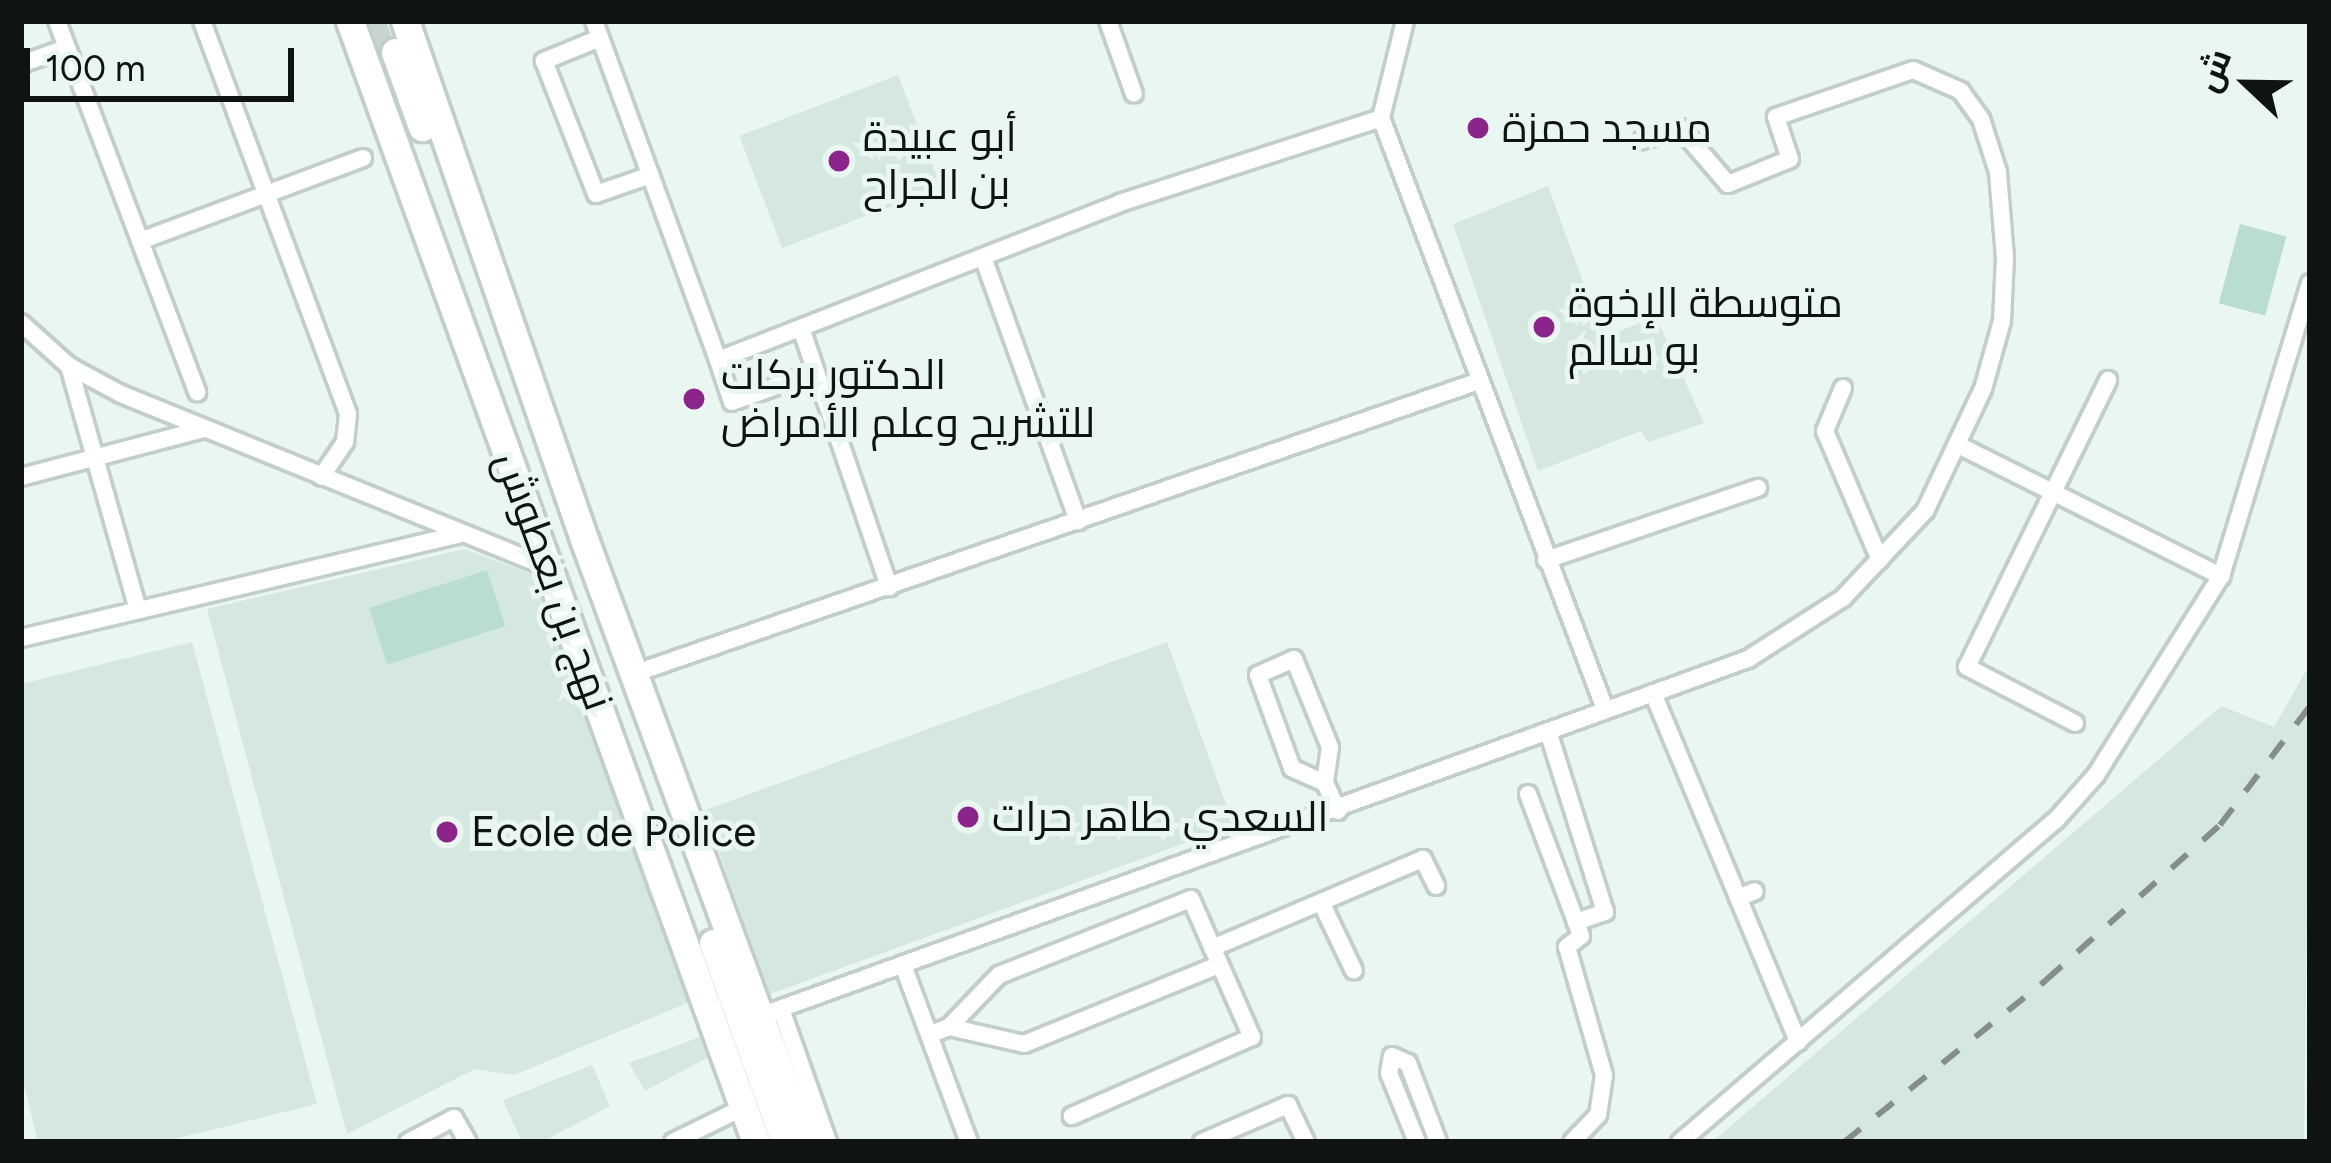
<!DOCTYPE html>
<meta charset="utf-8">
<style>
body{margin:0}
#map{position:relative;width:2331px;height:1163px;overflow:hidden;background:#e9f6f1;font-family:Figtree,Cairo,sans-serif}
div>[style]{position:absolute}
.built>*{inset:0;background:#d4e8e0;transform-origin:0 0}
.green>*{inset:0;background:#b9ded0;transform-origin:0 0}
.primary-tunnel>*{height:27px;margin-top:-13.5px;transform-origin:0;background:repeating-linear-gradient(90deg,#c8d4cf 0 27px,transparent 0 41px)}
.roads{filter:drop-shadow(3px 0 #c2ceca) drop-shadow(-3px 0 #c2ceca) drop-shadow(0 3px #c2ceca) drop-shadow(0 -3px #c2ceca)}
.street>*{height:16px;margin:-8px;padding:0 8px;transform-origin:8px;border-radius:8px;background:#fff}
.primary>*{height:27px;margin:-13.5px;padding:0 13.5px;transform-origin:13.5px;border-radius:13.5px;background:#fff}
.rail>*{height:6px;margin-top:-3px;transform-origin:0;background:repeating-linear-gradient(90deg,#858e8b 0 21px,transparent 0 42px)}
.dots>*{width:33px;height:33px;translate:-50% -50%;box-sizing:border-box;border:6px solid #e9f6f1;border-radius:50%}
span{translate:-50% -50%;white-space:nowrap;text-align:center;line-height:1.15;-webkit-text-stroke:10px #e9f6f1;paint-order:stroke}
.poi-label{font-size:42px;color:#0f1311}
.left{translate:0 -50%;text-align:left}
.street-label{font-size:42px;color:#0f1311}
.frame{position:absolute;inset:0;border:24px solid #0f1311;pointer-events:none}
.north{position:absolute;left:2187px;top:24px;width:120px;height:120px;-webkit-text-stroke:9px #e9f6f1;paint-order:stroke;rotate:292deg;font-size:33px;font-weight:700;line-height:48px;text-align:center;color:#0f1311}
.north::after{content:'';display:block;margin:auto;width:42px;height:54px;background:#0f1311;clip-path:polygon(50% 0,100% 100%,50% 72%,0 100%)}
.scale{position:absolute;left:24px;top:48px;width:270px;height:54px;box-sizing:border-box;border:6px solid #0f1311;border-top:0;padding-left:15px;font-size:36px;line-height:42px;white-space:nowrap;color:#0f1311;-webkit-text-stroke:9px #e9f6f1;paint-order:stroke}
</style>
<div id="map">
<div class="built">
<i style="left:898px;top:75px;width:120px;height:170px;rotate:69deg"></i>
<i style="clip-path:polygon(1548px 186px,1603px 337px,1656px 317px,1704px 423px,1648px 442px,1641px 431px,1538px 471px,1453px 224px)"></i>
<i style="clip-path:polygon(465px 549px,531px 574px,690px 1002px,514px 1075px,475px 1069px,347px 1134px,207px 609px)"></i>
<i style="clip-path:polygon(192px 642px,317px 1104px,162px 1142px,38px 1142px,21px 1072px,21px 684px)"></i>
<i style="left:1167px;top:642px;width:195px;height:493px;rotate:70deg"></i>
<i style="clip-path:polygon(2310px 664px,2304px 1142px,1712px 1142px,2221px 706px,2274px 727px)"></i>
<i style="clip-path:polygon(700px 1037px,707px 1058px,645px 1091px,629px 1063px)"></i>
<i style="clip-path:polygon(592px 1065px,610px 1106px,542px 1142px,522px 1142px,503px 1100px)"></i>
</div>
<div class="green">
<i style="left:2240px;top:224px;width:48px;height:82px;rotate:15deg"></i>
<i style="left:487px;top:570px;width:59px;height:124px;rotate:72deg"></i>
</div>
<div class="primary-tunnel">
<i style="left:372px;top:21px;width:36px;rotate:71deg"></i>
</div>
<div class="roads">
<div class="street">
<i style="left:57px;top:21px;width:397px;rotate:69.3deg"></i>
<i style="left:202px;top:21px;width:419px;rotate:69.6deg"></i>
<i style="left:348px;top:414px;width:28px;rotate:96deg"></i>
<i style="left:345px;top:442px;width:42px;rotate:124.4deg"></i>
<i style="left:594px;top:21px;width:361px;rotate:69.9deg"></i>
<i style="left:718px;top:360px;width:432px;rotate:-21.3deg"></i>
<i style="left:1120px;top:203px;width:274px;rotate:-18deg"></i>
<i style="left:1108px;top:21px;width:77px;rotate:70.4deg"></i>
<i style="left:1405px;top:21px;width:100px;rotate:103.9deg"></i>
<i style="left:1381px;top:118px;width:632px;rotate:69.24deg"></i>
<i style="left:600px;top:38px;width:61px;rotate:157.7deg"></i>
<i style="left:544px;top:61px;width:143px;rotate:68.6deg"></i>
<i style="left:596px;top:194px;width:58px;rotate:-19.1deg"></i>
<i style="left:21px;top:64px;width:48px;rotate:-19.6deg"></i>
<i style="left:140px;top:241px;width:238px;rotate:-20.4deg"></i>
<i style="left:983px;top:257px;width:281px;rotate:70.2deg"></i>
<i style="left:21px;top:323px;width:64px;rotate:41.9deg"></i>
<i style="left:69px;top:366px;width:59px;rotate:28.3deg"></i>
<i style="left:121px;top:394px;width:462px;rotate:22.1deg"></i>
<i style="left:801px;top:328px;width:274px;rotate:71.2deg"></i>
<i style="left:718px;top:360px;width:44px;rotate:71.6deg"></i>
<i style="left:732px;top:402px;width:89px;rotate:-19.7deg"></i>
<i style="left:69px;top:366px;width:254px;rotate:74.2deg"></i>
<i style="left:1843px;top:388px;width:47px;rotate:112.7deg"></i>
<i style="left:1825px;top:431px;width:140px;rotate:66.9deg"></i>
<i style="left:1960px;top:446px;width:292px;rotate:26.5deg"></i>
<i style="left:21px;top:477px;width:189px;rotate:-14.7deg"></i>
<i style="left:1546px;top:560px;width:224px;rotate:-18.8deg"></i>
<i style="left:21px;top:638px;width:449px;rotate:-13.3deg"></i>
<i style="left:633px;top:674px;width:895px;rotate:-19.1deg"></i>
<i style="left:1653px;top:693px;width:378px;rotate:67.4deg"></i>
<i style="left:2075px;top:723px;width:122px;rotate:-152.6deg"></i>
<i style="left:1967px;top:667px;width:320px;rotate:-63.8deg"></i>
<i style="left:1548px;top:731px;width:190px;rotate:72.5deg"></i>
<i style="left:1605px;top:912px;width:31px;rotate:161deg"></i>
<i style="left:1576px;top:922px;width:15px;rotate:70deg"></i>
<i style="left:1581px;top:936px;width:18px;rotate:142deg"></i>
<i style="left:1567px;top:947px;width:133px;rotate:73.9deg"></i>
<i style="left:1604px;top:1075px;width:40px;rotate:98.5deg"></i>
<i style="left:1598px;top:1115px;width:37px;rotate:134deg"></i>
<i style="left:1325px;top:783px;width:36px;rotate:-156deg"></i>
<i style="left:1292px;top:768px;width:99px;rotate:-110.1deg"></i>
<i style="left:1258px;top:675px;width:39px;rotate:-24deg"></i>
<i style="left:1294px;top:659px;width:95px;rotate:67.8deg"></i>
<i style="left:1330px;top:747px;width:36px;rotate:98deg"></i>
<i style="left:1325px;top:783px;width:31px;rotate:65deg"></i>
<i style="left:1528px;top:794px;width:137px;rotate:69.4deg"></i>
<i style="left:1738px;top:898px;width:18px;rotate:-22deg"></i>
<i style="left:1321px;top:902px;width:76px;rotate:64.4deg"></i>
<i style="left:1212px;top:948px;width:229px;rotate:-22.9deg"></i>
<i style="left:1423px;top:859px;width:30px;rotate:64deg"></i>
<i style="left:903px;top:965px;width:189px;rotate:69.6deg"></i>
<i style="left:781px;top:1009px;width:141px;rotate:70.5deg"></i>
<i style="left:760px;top:1016px;width:1051px;rotate:-19.87deg"></i>
<i style="left:1748px;top:659px;width:113px;rotate:-32.7deg"></i>
<i style="left:1843px;top:598px;width:120px;rotate:-46.7deg"></i>
<i style="left:1925px;top:511px;width:135px;rotate:-64.6deg"></i>
<i style="left:1983px;top:389px;width:71px;rotate:-74.4deg"></i>
<i style="left:2002px;top:321px;width:63px;rotate:-87.3deg"></i>
<i style="left:2005px;top:258px;width:86px;rotate:-94.7deg"></i>
<i style="left:1998px;top:172px;width:56px;rotate:-107.8deg"></i>
<i style="left:1981px;top:119px;width:34px;rotate:-126deg"></i>
<i style="left:1961px;top:91px;width:52px;rotate:-156.4deg"></i>
<i style="left:1913px;top:70px;width:145px;rotate:161.1deg"></i>
<i style="left:1776px;top:117px;width:44px;rotate:71.6deg"></i>
<i style="left:1790px;top:159px;width:67px;rotate:158deg"></i>
<i style="left:1728px;top:184px;width:74px;rotate:-130.6deg"></i>
<i style="left:1680px;top:128px;width:40px;rotate:162deg"></i>
<i style="left:949px;top:1027px;width:77px;rotate:12.8deg"></i>
<i style="left:1024px;top:1044px;width:210px;rotate:-22.1deg"></i>
<i style="left:929px;top:1035px;width:22px;rotate:-22deg"></i>
<i style="left:949px;top:1027px;width:72px;rotate:-46.1deg"></i>
<i style="left:999px;top:975px;width:206px;rotate:-21.6deg"></i>
<i style="left:1191px;top:899px;width:151px;rotate:66.2deg"></i>
<i style="left:1252px;top:1037px;width:197px;rotate:156.3deg"></i>
<i style="left:408px;top:1142px;width:52px;rotate:-27.6deg"></i>
<i style="left:454px;top:1118px;width:28px;rotate:60deg"></i>
<i style="left:673px;top:1142px;width:79px;rotate:-26.2deg"></i>
<i style="left:1202px;top:1142px;width:94px;rotate:-23.3deg"></i>
<i style="left:1288px;top:1105px;width:41px;rotate:64.1deg"></i>
<i style="left:1417px;top:1142px;width:74px;rotate:-112.1deg"></i>
<i style="left:1389px;top:1073px;width:17px;rotate:-80deg"></i>
<i style="left:1392px;top:1056px;width:17px;rotate:24deg"></i>
<i style="left:1408px;top:1063px;width:85px;rotate:69.2deg"></i>
<i style="left:1680px;top:1142px;width:495px;rotate:-40.6deg"></i>
<i style="left:2056px;top:820px;width:60px;rotate:-48.4deg"></i>
<i style="left:2096px;top:775px;width:235px;rotate:-57.9deg"></i>
<i style="left:2221px;top:576px;width:306px;rotate:-73.1deg"></i>
</div>
<div class="primary">
<i style="left:350px;top:21px;width:1192px;rotate:70.09deg"></i>
<i style="left:405px;top:21px;width:548px;rotate:70.94deg"></i>
<i style="left:584px;top:539px;width:643px;rotate:69.79deg"></i>
<i style="left:395px;top:52px;width:80px;rotate:70.2deg"></i>
<i style="left:713px;top:943px;width:212px;rotate:70.1deg"></i>
</div>
</div>
<div class="rail">
<i style="left:1844px;top:1142px;width:259px;rotate:-38.7deg"></i>
<i style="left:2046px;top:980px;width:233px;rotate:-41.7deg"></i>
<i style="left:2220px;top:825px;width:149px;rotate:-52.9deg"></i>
</div>
<div class="dots">
<i style="left:1478px;top:128px;background:#8c258b"></i>
<i style="left:839px;top:161px;background:#8c258b"></i>
<i style="left:1544px;top:327px;background:#8c258b"></i>
<i style="left:694px;top:399px;background:#8c258b"></i>
<i style="left:968px;top:817px;background:#8c258b"></i>
<i style="left:447px;top:832px;background:#8c258b"></i>
</div>
<div class="poi-label">
<span class="left" style="left:1502px;top:128px">مسجد حمزة</span>
<span class="left" style="left:863px;top:161px">أبو عبيدة<br>بن الجراح</span>
<span class="left" style="left:1568px;top:327px">متوسطة الإخوة<br>بو سالم</span>
<span class="left" style="left:721px;top:399px">الدكتور بركات<br>للتشريح وعلم الأمراض</span>
<span class="left" style="left:992px;top:817px">السعدي طاهر حرات</span>
<span class="left" style="left:471px;top:832px">Ecole de Police</span>
</div>
<div class="street-label">
<span style="left:554px;top:581px;rotate:70deg">نهج بن بعطوش</span>
</div>
<div class="frame"></div>
<div class="north">ش</div>
<div class="scale">100 m</div>
</div>
